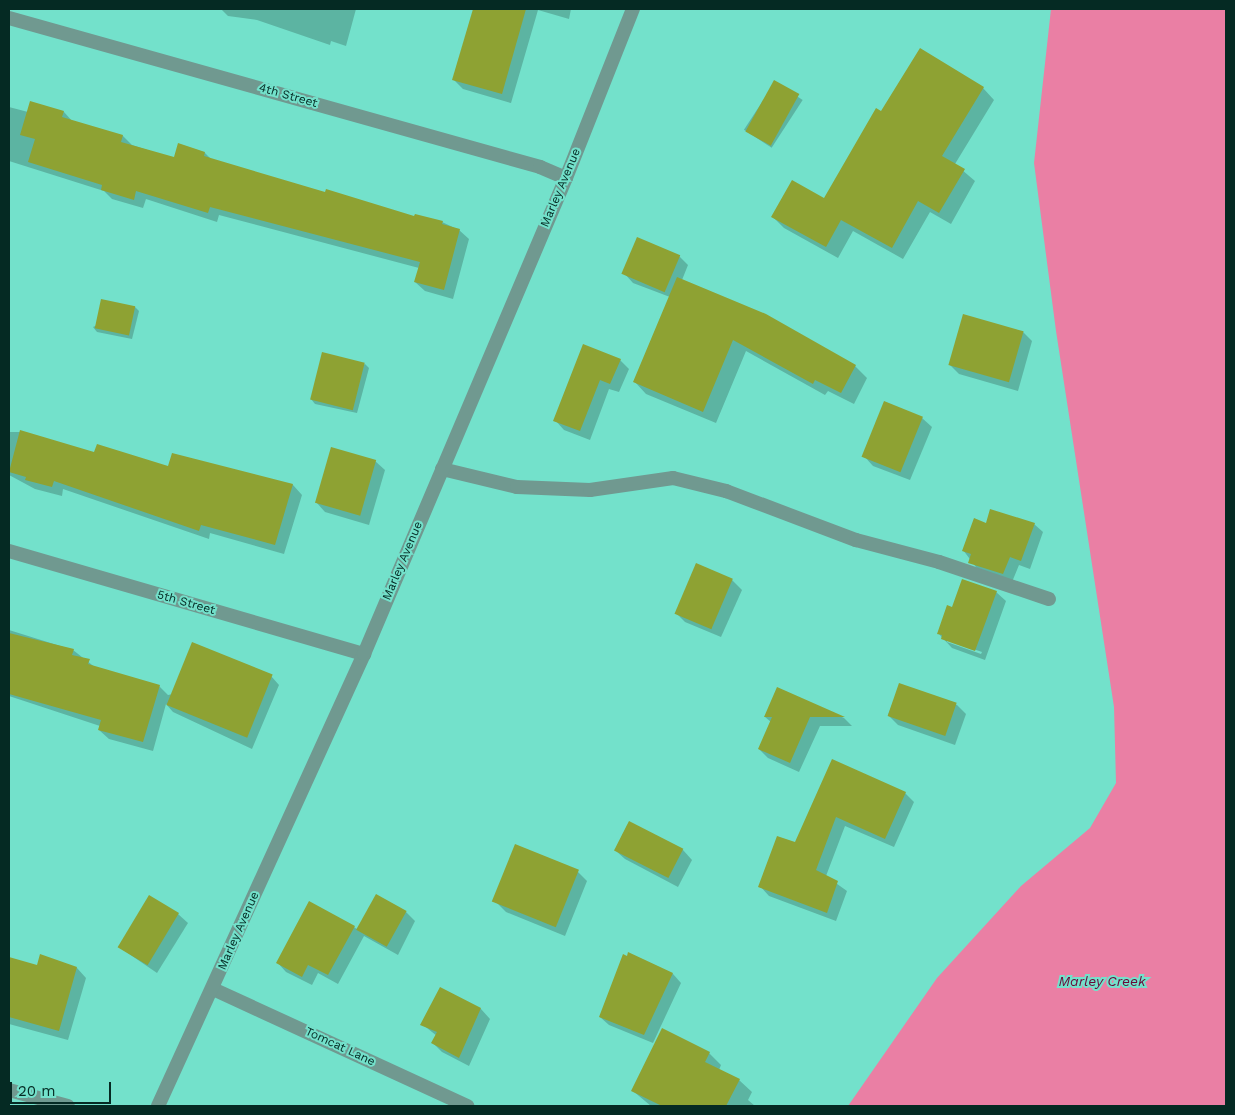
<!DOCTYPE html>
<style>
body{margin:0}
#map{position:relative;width:1235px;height:1115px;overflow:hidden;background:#73e1cb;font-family:"Work Sans",sans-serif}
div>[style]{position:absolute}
.water>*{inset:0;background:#ea7fa4}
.shadow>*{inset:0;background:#0003;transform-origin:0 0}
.building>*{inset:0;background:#8ea233;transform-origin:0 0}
.service>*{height:14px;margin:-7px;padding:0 7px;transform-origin:7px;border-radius:7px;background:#709990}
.minor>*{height:14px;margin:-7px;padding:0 7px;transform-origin:7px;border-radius:7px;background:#709990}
span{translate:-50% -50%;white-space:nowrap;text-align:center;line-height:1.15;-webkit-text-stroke:4px #73e1cb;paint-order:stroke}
.street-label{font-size:12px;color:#052a23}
.water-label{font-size:14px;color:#6a0737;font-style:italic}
.frame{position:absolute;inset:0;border:10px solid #052a23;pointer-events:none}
.scale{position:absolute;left:10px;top:1082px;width:101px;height:22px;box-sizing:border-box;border:2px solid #052a23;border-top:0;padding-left:6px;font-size:15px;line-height:18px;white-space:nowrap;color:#052a23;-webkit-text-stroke:4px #73e1cb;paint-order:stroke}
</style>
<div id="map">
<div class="water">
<i style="clip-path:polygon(1051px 9px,1226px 9px,1226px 1106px,848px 1106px,937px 978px,1021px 886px,1090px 828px,1116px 783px,1114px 707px,1056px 331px,1034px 163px)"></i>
</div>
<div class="shadow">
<i style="clip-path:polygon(221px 9px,356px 9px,346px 46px,331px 41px,330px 45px,257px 20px,228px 16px)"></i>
<i style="clip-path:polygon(483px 9px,498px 13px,499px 9px,571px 9px,569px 19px,538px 10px,511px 103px,463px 89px,454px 80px)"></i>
<i style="left:775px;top:82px;width:33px;height:57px;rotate:33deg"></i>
<i style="clip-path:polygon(983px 88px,994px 100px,955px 164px,975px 181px,951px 224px,930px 212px,903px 259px,853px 231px,838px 258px,784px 228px,773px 217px,824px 200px,881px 112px)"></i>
<i style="clip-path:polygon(9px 107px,28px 112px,64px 112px,73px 122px,123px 136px,132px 145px,175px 159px,205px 153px,211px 159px,326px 194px,415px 218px,442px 222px,459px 230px,469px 239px,453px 299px,425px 291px,415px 282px,419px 268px,219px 215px,217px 222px,146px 199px,143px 208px,112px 199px,104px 191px,9px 161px)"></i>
<i style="clip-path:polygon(679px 256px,688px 265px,682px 280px,855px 366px,867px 378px,854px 404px,828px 391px,825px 395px,746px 351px,716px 423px,646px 394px,634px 381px,670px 297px,633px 283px,624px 273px)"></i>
<i style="clip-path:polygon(135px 307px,139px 311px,132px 339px,97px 332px,93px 327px)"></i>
<i style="clip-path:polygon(1023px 332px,1032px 341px,1018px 391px,959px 374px,950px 365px)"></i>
<i style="clip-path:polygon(620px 360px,629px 369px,619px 392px,609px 389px,590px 440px,564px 430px,555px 420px)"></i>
<i style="clip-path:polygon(365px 364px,369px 368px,357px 413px,315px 404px,311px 399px)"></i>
<i style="clip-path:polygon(922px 418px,932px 427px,910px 480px,873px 466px,864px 456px)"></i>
<i style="clip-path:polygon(9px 432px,21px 432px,95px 453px,169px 468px,173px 455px,293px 485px,302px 495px,284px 554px,210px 533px,209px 539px,63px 489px,62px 496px,35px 489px,9px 475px)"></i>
<i style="clip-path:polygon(375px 461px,385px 470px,369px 525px,325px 512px,316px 502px)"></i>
<i style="clip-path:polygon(1034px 524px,1043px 532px,1030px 569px,1019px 565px,1012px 582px,979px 571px,963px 550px,987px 525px)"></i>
<i style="clip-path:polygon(732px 580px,742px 590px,721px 637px,685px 622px,676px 613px)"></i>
<i style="clip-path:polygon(evenodd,996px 592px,1006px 601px,985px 660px,952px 648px,939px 634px,953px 608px,996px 592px,947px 640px,982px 652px,981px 654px,947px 642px,947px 640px)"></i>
<i style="clip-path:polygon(9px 630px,73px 650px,96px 668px,159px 686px,168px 695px,271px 676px,279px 685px,252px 749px,173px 712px,166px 704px,153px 751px,109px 739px,99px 730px,100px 726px,9px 696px)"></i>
<i style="clip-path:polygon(900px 684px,957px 705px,966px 714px,955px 745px,898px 725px,888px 715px)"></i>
<i style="clip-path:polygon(778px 688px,844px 718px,852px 726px,820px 726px,799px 772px,768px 758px,759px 749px,771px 722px,765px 717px)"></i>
<i style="clip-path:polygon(832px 761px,905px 793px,914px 802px,894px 847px,845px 826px,826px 876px,847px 891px,836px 921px,769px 896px,760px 886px,796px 844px)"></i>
<i style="clip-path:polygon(629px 822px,683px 850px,692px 860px,678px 887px,625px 859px,615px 850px)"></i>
<i style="clip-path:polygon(578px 872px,587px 881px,565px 936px,506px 912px,496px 902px)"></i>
<i style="clip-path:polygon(406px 912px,415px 921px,398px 955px,364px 936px,338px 984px,318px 973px,312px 985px,286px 972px,277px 962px,354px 927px,358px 930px)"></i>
<i style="clip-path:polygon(178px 914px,188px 923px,157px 973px,119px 947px)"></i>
<i style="clip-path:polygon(629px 954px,673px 974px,681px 983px,653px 1043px,609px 1025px,600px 1017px)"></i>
<i style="clip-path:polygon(9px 958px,38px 967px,77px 968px,86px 978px,68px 1040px,9px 1024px)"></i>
<i style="clip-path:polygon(440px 989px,481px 1009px,490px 1019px,469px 1066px,442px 1052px,433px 1043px,437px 1036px,422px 1024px)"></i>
<i style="clip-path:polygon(709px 1053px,721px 1065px,719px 1070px,739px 1080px,752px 1092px,748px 1100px,755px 1106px,651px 1106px,633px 1091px)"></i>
</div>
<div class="building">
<i style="clip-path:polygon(473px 9px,526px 9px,502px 94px,452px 80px)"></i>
<i style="clip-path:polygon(920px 48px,984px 87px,942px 156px,965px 169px,939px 213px,918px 201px,892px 248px,841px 220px,826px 247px,771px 217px,792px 180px,824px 198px,876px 108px,881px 111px)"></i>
<i style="left:774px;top:80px;width:29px;height:59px;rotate:29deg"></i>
<i style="clip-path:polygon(30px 101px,64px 111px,62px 117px,123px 135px,121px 142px,174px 157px,178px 143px,205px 152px,204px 156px,325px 192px,326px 189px,414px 216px,415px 214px,443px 221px,442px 224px,460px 229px,444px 290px,414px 282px,420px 262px,210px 207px,208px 213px,136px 191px,134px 200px,101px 190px,102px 185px,28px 162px,35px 139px,20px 135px)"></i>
<i style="left:637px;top:237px;width:47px;height:40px;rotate:23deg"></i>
<i style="clip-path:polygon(677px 277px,766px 314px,856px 365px,841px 393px,815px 380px,813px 384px,733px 340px,703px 412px,633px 382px)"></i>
<i style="left:101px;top:299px;width:35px;height:30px;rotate:12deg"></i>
<i style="left:963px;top:314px;width:63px;height:53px;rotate:16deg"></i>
<i style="clip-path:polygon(583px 344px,621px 359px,610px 384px,600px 380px,580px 431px,553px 421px)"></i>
<i style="left:322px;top:352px;width:44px;height:49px;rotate:14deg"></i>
<i style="left:884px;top:401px;width:42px;height:60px;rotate:22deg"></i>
<i style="clip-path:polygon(20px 430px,94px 452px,97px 444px,168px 466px,172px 453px,293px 484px,275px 545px,201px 525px,199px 531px,54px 481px,52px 487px,25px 480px,26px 477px,9px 472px)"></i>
<i style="left:331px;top:447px;width:47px;height:58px;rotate:16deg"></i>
<i style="clip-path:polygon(990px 509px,1035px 523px,1021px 561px,1010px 557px,1003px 574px,968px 563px,971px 554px,962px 551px,974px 518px,986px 523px)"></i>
<i style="left:696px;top:563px;width:40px;height:55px;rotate:23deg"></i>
<i style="clip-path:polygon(962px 579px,997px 591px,975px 651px,941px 639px,942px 635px,937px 634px,947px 605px,952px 607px)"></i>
<i style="clip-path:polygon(9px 633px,74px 649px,72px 655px,90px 659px,88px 664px,160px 685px,143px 742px,98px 730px,101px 720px,9px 694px)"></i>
<i style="left:192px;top:642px;width:87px;height:68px;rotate:22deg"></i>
<i style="left:899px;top:683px;width:61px;height:35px;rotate:19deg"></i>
<i style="clip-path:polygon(777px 687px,845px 717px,810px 717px,790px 763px,758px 749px,772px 717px,764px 717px)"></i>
<i style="clip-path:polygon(832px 759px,906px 792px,885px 839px,836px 817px,816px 870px,838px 881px,827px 913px,758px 887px,777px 836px,795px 842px)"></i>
<i style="left:629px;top:821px;width:61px;height:33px;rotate:27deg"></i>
<i style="left:515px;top:844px;width:69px;height:62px;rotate:22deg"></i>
<i style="left:376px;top:894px;width:35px;height:41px;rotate:29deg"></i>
<i style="left:149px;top:895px;width:35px;height:61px;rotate:31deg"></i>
<i style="clip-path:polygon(309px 901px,355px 926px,328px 975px,308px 965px,302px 977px,276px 963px)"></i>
<i style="clip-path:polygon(628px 952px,673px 973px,644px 1035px,599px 1017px,623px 954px,627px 956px)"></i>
<i style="clip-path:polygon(40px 954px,77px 967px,59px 1031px,9px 1017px,9px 957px,37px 965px)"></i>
<i style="clip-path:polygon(440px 987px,481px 1008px,459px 1058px,431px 1043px,437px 1032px,420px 1025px)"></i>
<i style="clip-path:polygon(662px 1028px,710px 1052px,705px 1062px,740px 1079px,726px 1106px,662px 1106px,631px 1091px)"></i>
</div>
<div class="service">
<i style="left:442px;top:469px;width:77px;rotate:13.5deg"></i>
<i style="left:517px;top:487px;width:73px;rotate:2.4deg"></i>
<i style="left:590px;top:490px;width:84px;rotate:-8.2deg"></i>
<i style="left:673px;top:478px;width:55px;rotate:13.8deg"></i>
<i style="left:726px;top:491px;width:139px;rotate:20.7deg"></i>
<i style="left:856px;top:540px;width:86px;rotate:14.8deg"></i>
<i style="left:939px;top:562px;width:116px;rotate:18.6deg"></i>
</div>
<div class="minor">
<i style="left:9px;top:18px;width:552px;rotate:15.67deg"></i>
<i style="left:540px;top:167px;width:28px;rotate:23deg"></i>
<i style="left:9px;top:551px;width:370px;rotate:16.2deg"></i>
<i style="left:213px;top:989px;width:280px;rotate:24.7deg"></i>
<i style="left:9px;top:1090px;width:61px;rotate:15.2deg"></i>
<i style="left:158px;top:1106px;width:497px;rotate:-65.5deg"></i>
<i style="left:364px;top:654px;width:517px;rotate:-67.01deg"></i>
<i style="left:566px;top:178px;width:182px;rotate:-68.4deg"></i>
</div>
<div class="street-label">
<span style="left:288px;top:96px;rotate:16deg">4th Street</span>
<span style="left:561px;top:188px;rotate:-67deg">Marley Avenue</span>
<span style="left:403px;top:561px;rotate:-67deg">Marley Avenue</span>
<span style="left:186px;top:603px;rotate:16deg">5th Street</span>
<span style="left:239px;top:931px;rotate:-66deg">Marley Avenue</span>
<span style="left:340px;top:1047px;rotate:25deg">Tomcat Lane</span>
</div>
<div class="water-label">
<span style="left:1102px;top:981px">Marley Creek</span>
</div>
<div class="frame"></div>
<div class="scale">20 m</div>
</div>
